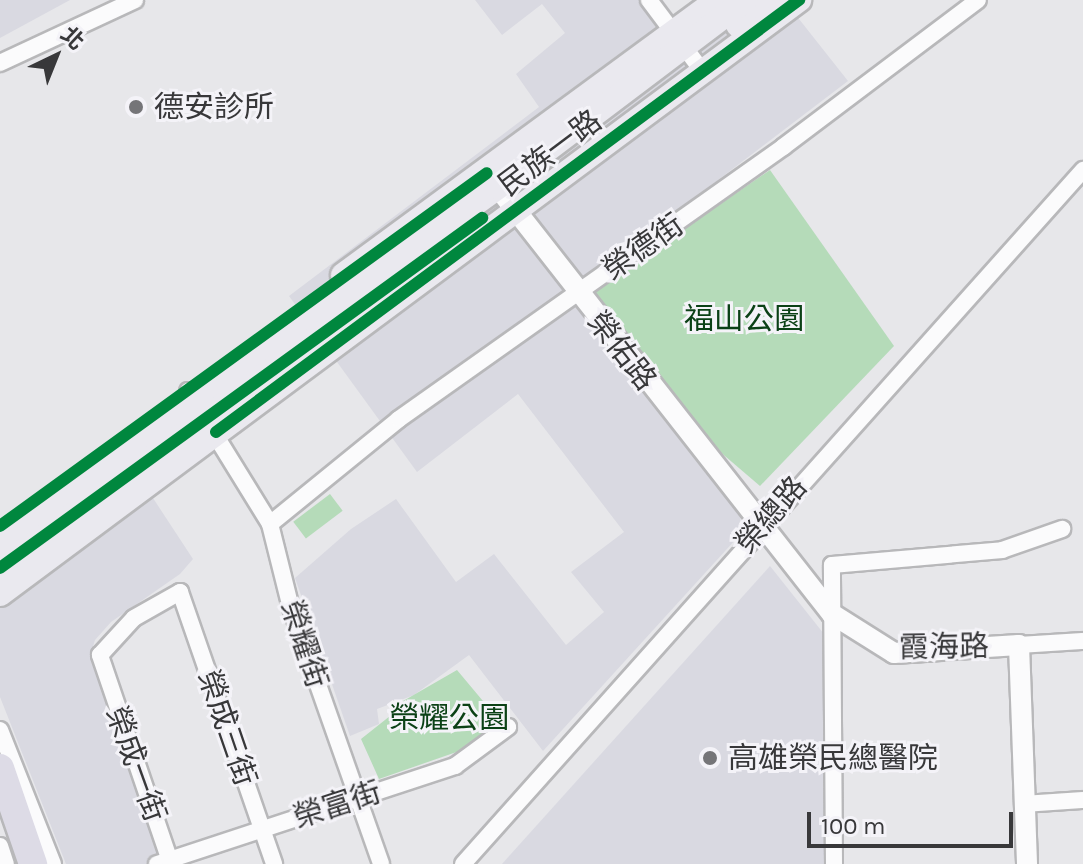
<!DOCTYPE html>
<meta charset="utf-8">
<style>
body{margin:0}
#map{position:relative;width:1083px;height:864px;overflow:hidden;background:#e7e7ea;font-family:Karla,"Noto Sans TC",sans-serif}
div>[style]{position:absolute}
.built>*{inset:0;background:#d9d9e1}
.green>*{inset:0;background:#b5dbb9;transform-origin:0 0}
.roads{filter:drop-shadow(2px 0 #b8b8ba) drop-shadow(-2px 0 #b8b8ba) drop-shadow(0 2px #b8b8ba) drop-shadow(0 -2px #b8b8ba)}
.minor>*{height:16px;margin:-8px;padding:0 8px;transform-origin:8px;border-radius:8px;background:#fbfbfc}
.tertiary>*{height:20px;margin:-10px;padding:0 10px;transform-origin:10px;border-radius:10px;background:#fbfbfc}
.primary>*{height:24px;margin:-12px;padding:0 12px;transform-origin:12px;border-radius:12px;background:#eae9ef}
.motorway>*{height:28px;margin:-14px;padding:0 14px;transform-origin:14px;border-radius:14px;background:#dddbe6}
.cycleway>*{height:12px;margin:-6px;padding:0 6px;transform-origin:6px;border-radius:6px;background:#00873e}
.dots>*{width:22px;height:22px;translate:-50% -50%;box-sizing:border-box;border:4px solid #f4f3f8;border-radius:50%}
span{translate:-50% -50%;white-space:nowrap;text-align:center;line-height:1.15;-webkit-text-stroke:6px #f4f3f8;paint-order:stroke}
.poi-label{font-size:30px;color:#38383a}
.left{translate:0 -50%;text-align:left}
.street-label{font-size:30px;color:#38383a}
.park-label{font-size:30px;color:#0b4116}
.north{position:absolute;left:16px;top:16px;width:80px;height:80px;-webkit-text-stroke:6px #f4f3f8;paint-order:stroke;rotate:43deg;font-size:22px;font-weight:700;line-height:32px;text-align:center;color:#38383a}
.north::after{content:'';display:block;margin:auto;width:28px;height:36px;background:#38383a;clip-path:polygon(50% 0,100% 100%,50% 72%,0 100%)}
.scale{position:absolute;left:807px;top:812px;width:206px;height:36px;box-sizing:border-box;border:4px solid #38383a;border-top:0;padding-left:10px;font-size:24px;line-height:28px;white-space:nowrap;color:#38383a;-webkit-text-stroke:6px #f4f3f8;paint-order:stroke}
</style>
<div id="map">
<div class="built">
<i style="clip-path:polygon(0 0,70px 0,0 38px)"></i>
<i style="clip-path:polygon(475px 0,657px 0,671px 20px,757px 0,784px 0,848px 81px,571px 292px,741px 517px,736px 539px,543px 751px,469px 655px,414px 695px,377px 709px,379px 724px,350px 736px,295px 578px,351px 529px,396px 499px,456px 582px,494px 554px,566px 645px,604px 612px,571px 572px,624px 532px,518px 394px,417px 472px,289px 296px,539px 107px,516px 74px,565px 33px,542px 4px,502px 35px)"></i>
<i style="clip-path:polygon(149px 492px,193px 559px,180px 574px,111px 622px,95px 640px,90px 656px,164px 864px,66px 864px,0 697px,0 603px)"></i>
<i style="clip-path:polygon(770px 566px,824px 634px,825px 864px,502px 864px)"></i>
</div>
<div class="green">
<i style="clip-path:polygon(770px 170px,894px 346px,760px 486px,698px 433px,587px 295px)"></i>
<i style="left:330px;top:494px;width:21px;height:46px;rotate:53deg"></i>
<i style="clip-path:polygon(457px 670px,498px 719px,468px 748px,379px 779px,361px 739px,390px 716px,391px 708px)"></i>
</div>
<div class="roads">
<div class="minor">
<i style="left:649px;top:0;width:90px;rotate:53.1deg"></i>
<i style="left:0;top:63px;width:149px;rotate:-25deg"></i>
<i style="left:188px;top:391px;width:156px;rotate:58.3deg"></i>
<i style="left:270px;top:524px;width:87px;rotate:76deg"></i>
<i style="left:291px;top:608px;width:271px;rotate:70.6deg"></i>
<i style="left:270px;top:524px;width:166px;rotate:-39.1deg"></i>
<i style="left:399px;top:419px;width:471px;rotate:-35.3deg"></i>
<i style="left:783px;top:147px;width:244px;rotate:-37deg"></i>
<i style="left:1019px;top:645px;width:64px;rotate:-3.6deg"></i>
<i style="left:0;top:730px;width:144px;rotate:68.4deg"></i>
<i style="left:1024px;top:804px;width:59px;rotate:-3.9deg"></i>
<i style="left:0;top:846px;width:19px;rotate:72deg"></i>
<i style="left:157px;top:864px;width:314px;rotate:-18.2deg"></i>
<i style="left:455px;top:766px;width:66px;rotate:-36.3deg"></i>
<i style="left:171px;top:864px;width:221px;rotate:-108.8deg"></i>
<i style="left:100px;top:655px;width:50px;rotate:-47.4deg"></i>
<i style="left:134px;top:618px;width:53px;rotate:-29.5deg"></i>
<i style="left:180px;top:592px;width:288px;rotate:70.9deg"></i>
<i style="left:463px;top:864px;width:931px;rotate:-48.22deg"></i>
<i style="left:834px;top:864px;width:299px;rotate:-90.4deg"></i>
<i style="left:832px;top:565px;width:171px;rotate:-5deg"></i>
<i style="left:1002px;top:550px;width:64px;rotate:-19.3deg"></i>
</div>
<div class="tertiary">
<i style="left:488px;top:175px;width:558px;rotate:51.92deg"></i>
<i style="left:832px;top:614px;width:73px;rotate:32.2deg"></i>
<i style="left:894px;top:653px;width:125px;rotate:-3.7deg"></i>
<i style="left:1019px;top:645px;width:219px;rotate:87.9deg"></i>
</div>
<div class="primary">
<i style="left:738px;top:25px;width:41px;rotate:-37.1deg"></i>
<i style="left:343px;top:275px;width:465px;rotate:-36.3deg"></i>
<i style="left:0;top:547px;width:614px;rotate:-35.86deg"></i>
<i style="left:498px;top:187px;width:310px;rotate:-37.1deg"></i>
<i style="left:0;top:568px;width:399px;rotate:-36.2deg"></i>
<i style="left:0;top:594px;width:996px;rotate:-36.63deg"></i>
</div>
<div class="motorway">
<i style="left:0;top:768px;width:102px;rotate:71deg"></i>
</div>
</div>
<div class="cycleway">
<i style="left:216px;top:432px;width:726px;rotate:-36.54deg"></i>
<i style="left:0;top:526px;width:601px;rotate:-35.94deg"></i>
<i style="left:0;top:568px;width:596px;rotate:-35.98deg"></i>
</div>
<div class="dots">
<i style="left:136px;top:107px;background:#757578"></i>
<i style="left:710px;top:758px;background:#757578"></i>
</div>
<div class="poi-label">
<span class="left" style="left:154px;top:107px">德安診所</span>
<span class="left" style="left:728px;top:758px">高雄榮民總醫院</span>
</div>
<div class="street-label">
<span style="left:550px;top:153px;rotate:-37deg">民族一路</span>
<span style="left:643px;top:247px;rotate:-35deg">榮德街</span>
<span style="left:622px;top:351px;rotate:52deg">榮佑路</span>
<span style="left:771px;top:515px;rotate:-49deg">榮總路</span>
<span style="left:304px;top:644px;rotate:72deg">榮耀街</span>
<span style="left:944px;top:647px;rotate:-1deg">霞海路</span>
<span style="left:227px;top:728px;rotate:71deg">榮成三街</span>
<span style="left:136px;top:764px;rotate:70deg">榮成一街</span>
<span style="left:337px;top:805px;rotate:-18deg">榮富街</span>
</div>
<div class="park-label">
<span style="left:744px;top:319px">福山公園</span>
<span style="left:449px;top:718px">榮耀公園</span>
</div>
<div class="north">北</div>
<div class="scale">100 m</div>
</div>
